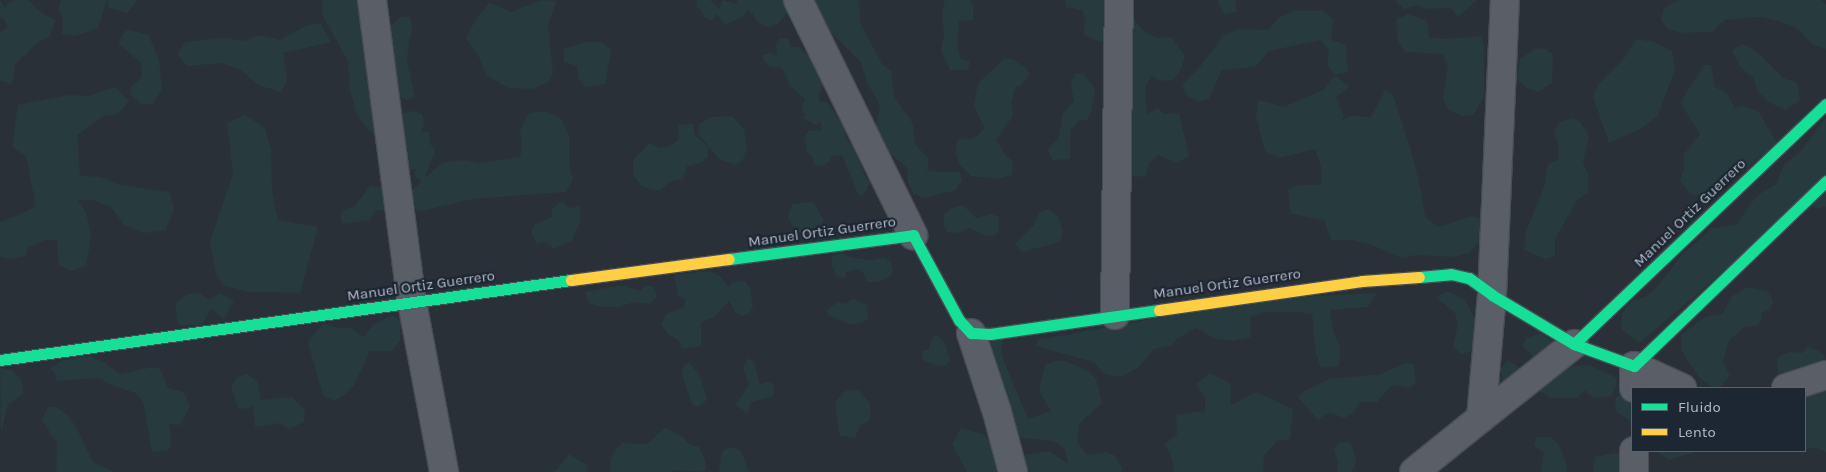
<!DOCTYPE html>
<style>
body{margin:0}
#map{position:relative;width:1826px;height:472px;overflow:hidden;background:#2a3038;font-family:Karla,sans-serif}
div>[style]{position:absolute}
.green>*{inset:0;background:#273a3e}
.roads{filter:drop-shadow(1px 0 #484c53) drop-shadow(-1px 0 #484c53) drop-shadow(0 1px #484c53) drop-shadow(0 -1px #484c53)}
.street>*{height:28px;margin:-14px;padding:0 14px;transform-origin:14px;border-radius:14px;background:#5a5e66}
.fast>*{height:11px;margin:-5.5px;padding:0 5.5px;transform-origin:5.5px;border-radius:5.5px;background:#16e098}
.slow>*{height:11px;margin:-5.5px;padding:0 5.5px;transform-origin:5.5px;border-radius:5.5px;background:#ffcf43}
span{translate:-50% -50%;white-space:nowrap;text-align:center;line-height:1.15;-webkit-text-stroke:4.5px #1d2633;paint-order:stroke}
.street-label{font-size:15px;color:#b4bcc9}
.legend{position:absolute;left:1631px;top:387px;width:175px;height:65px;box-sizing:border-box;background:#1d2633;border:1px solid #59626f;margin:0;padding:6px 9px;list-style:none;font-size:15px;color:#b4bcc9}
.legend li{display:flex;align-items:center;gap:10px;height:25px}
.legend b{width:25px;border:1px solid #59626f}
</style>
<div id="map">
<div class="green">
<i style="clip-path:polygon(0 0,5px 8px,7px 4px,15px 0,28px 0,43px 14px,56px 20px,49px 37px,40px 41px,15px 64px,12px 84px,0 81px,0 33px,8px 27px,2px 17px,0 19px)"></i>
<i style="clip-path:polygon(61px 0,107px 0,98px 28px,75px 36px,62px 34px,63px 18px,58px 9px)"></i>
<i style="clip-path:polygon(108px 0,138px 0,127px 13px,108px 8px)"></i>
<i style="clip-path:polygon(322px 0,360px 0,378px 137px,368px 130px,356px 112px,350px 89px,348px 61px,323px 16px)"></i>
<i style="clip-path:polygon(540px 0,556px 1px,548px 25px,553px 73px,549px 82px,533px 89px,508px 88px,486px 75px,480px 59px,466px 38px,477px 17px,490px 3px,511px 12px)"></i>
<i style="clip-path:polygon(697px 0,710px 0,719px 9px,723px 0,737px 4px,737px 0,786px 0,787px 13px,779px 23px,768px 28px,756px 20px,753px 14px,747px 10px,744px 16px,725px 25px,716px 14px,712px 21px,704px 17px,702px 11px,696px 7px)"></i>
<i style="clip-path:polygon(815px 0,859px 0,860px 22px,882px 64px,891px 71px,894px 96px,913px 124px,915px 144px,929px 159px,927px 171px,960px 172px,962px 180px,956px 190px,925px 198px,914px 194px,908px 182px,907px 168px,883px 147px,875px 130px,880px 106px,868px 84px,860px 61px,825px 26px)"></i>
<i style="clip-path:polygon(945px 0,970px 0,973px 4px,973px 20px,959px 21px,957px 44px,961px 59px,970px 62px,968px 70px,950px 70px,941px 50px,944px 35px,942px 12px)"></i>
<i style="clip-path:polygon(1065px 0,1108px 0,1106px 35px,1103px 41px,1099px 42px,1084px 34px,1085px 18px,1082px 10px,1066px 7px)"></i>
<i style="clip-path:polygon(1217px 0,1235px 0,1237px 11px,1225px 15px)"></i>
<i style="clip-path:polygon(1395px 0,1477px 0,1458px 17px,1451px 8px,1426px 9px,1416px 5px,1404px 9px)"></i>
<i style="clip-path:polygon(1678px 0,1821px 0,1826px 4px,1826px 49px,1812px 44px,1797px 28px,1779px 21px,1759px 17px,1725px 20px,1712px 32px,1682px 33px,1668px 29px,1661px 20px,1664px 8px)"></i>
<i style="clip-path:polygon(1295px 11px,1323px 11px,1333px 19px,1331px 40px,1346px 45px,1348px 72px,1335px 75px,1349px 87px,1336px 97px,1344px 117px,1340px 121px,1351px 116px,1371px 117px,1385px 90px,1393px 95px,1415px 164px,1426px 218px,1439px 227px,1472px 216px,1481px 219px,1481px 240px,1469px 253px,1452px 257px,1416px 255px,1402px 258px,1372px 245px,1352px 240px,1331px 240px,1324px 220px,1291px 214px,1288px 190px,1299px 185px,1322px 185px,1321px 166px,1315px 149px,1279px 158px,1265px 151px,1256px 116px,1258px 100px,1284px 107px,1323px 90px,1335px 75px,1327px 65px,1329px 52px,1321px 40px,1269px 51px,1255px 67px,1222px 70px,1209px 99px,1199px 101px,1187px 96px,1182px 85px,1199px 68px,1224px 35px,1238px 29px,1268px 30px,1280px 17px)"></i>
<i style="clip-path:polygon(1408px 14px,1427px 21px,1429px 37px,1446px 39px,1481px 36px,1484px 45px,1484px 97px,1473px 115px,1462px 116px,1449px 110px,1443px 99px,1448px 65px,1443px 54px,1405px 52px,1398px 41px,1396px 20px)"></i>
<i style="clip-path:polygon(401px 17px,410px 17px,412px 28px,409px 41px,407px 60px,415px 96px,408px 100px,397px 96px,389px 43px,391px 25px)"></i>
<i style="clip-path:polygon(1132px 17px,1146px 33px,1157px 38px,1171px 37px,1185px 56px,1180px 72px,1172px 80px,1159px 81px,1152px 76px,1145px 87px,1146px 104px,1147px 114px,1158px 108px,1163px 114px,1179px 113px,1189px 156px,1176px 163px,1158px 155px,1149px 163px,1146px 176px,1135px 177px,1124px 169px)"></i>
<i style="clip-path:polygon(320px 23px,331px 42px,283px 53px,287px 81px,281px 92px,258px 85px,241px 70px,221px 63px,187px 66px,177px 54px,186px 42px,223px 38px,244px 41px,259px 35px,280px 40px,307px 25px)"></i>
<i style="clip-path:polygon(126px 30px,148px 34px,159px 60px,162px 89px,153px 104px,142px 105px,131px 95px,131px 87px,142px 77px,141px 63px,118px 43px)"></i>
<i style="clip-path:polygon(779px 38px,789px 39px,791px 47px,799px 47px,813px 59px,824px 84px,819px 93px,820px 102px,827px 102px,844px 127px,846px 138px,854px 148px,865px 176px,870px 182px,863px 196px,858px 194px,842px 155px,832px 156px,830px 161px,822px 166px,814px 164px,812px 156px,807px 153px,804px 137px,809px 131px,822px 130px,821px 122px,816px 125px,803px 118px,805px 115px,801px 109px,805px 99px,791px 87px,782px 68px,769px 66px,764px 60px,762px 55px,772px 53px,777px 56px,776px 45px)"></i>
<i style="clip-path:polygon(1636px 39px,1654px 42px,1672px 51px,1675px 69px,1658px 115px,1641px 129px,1609px 143px,1593px 97px,1598px 85px,1623px 60px)"></i>
<i style="clip-path:polygon(585px 42px,601px 42px,611px 50px,605px 84px,586px 87px,578px 78px,577px 66px,564px 62px,564px 49px)"></i>
<i style="clip-path:polygon(1743px 44px,1755px 50px,1783px 78px,1798px 83px,1800px 100px,1786px 110px,1770px 103px,1757px 91px,1754px 78px,1740px 67px,1732px 50px)"></i>
<i style="clip-path:polygon(1544px 48px,1553px 54px,1552px 83px,1538px 92px,1527px 88px,1517px 80px,1520px 59px,1535px 49px)"></i>
<i style="clip-path:polygon(1004px 59px,1013px 59px,1027px 69px,1029px 75px,1021px 85px,1016px 87px,1011px 102px,1013px 116px,996px 140px,1006px 156px,1013px 161px,1012px 175px,996px 179px,971px 176px,960px 165px,956px 154px,957px 140px,974px 138px,985px 128px,974px 106px,978px 83px)"></i>
<i style="clip-path:polygon(1704px 65px,1711px 65px,1715px 87px,1727px 93px,1735px 108px,1743px 106px,1758px 111px,1777px 143px,1710px 199px,1690px 194px,1680px 180px,1684px 169px,1684px 154px,1700px 134px,1680px 103px)"></i>
<i style="clip-path:polygon(1083px 73px,1095px 89px,1091px 111px,1087px 120px,1081px 120px,1070px 130px,1070px 159px,1053px 160px,1047px 150px,1058px 139px,1063px 114px,1074px 101px,1071px 84px,1075px 74px)"></i>
<i style="clip-path:polygon(115px 87px,129px 101px,118px 114px,104px 116px,77px 135px,80px 176px,100px 177px,120px 185px,169px 192px,174px 208px,166px 230px,144px 233px,125px 226px,111px 207px,92px 200px,78px 200px,86px 212px,91px 238px,86px 266px,70px 271px,59px 265px,57px 240px,45px 240px,28px 247px,26px 256px,8px 259px,0 257px,0 222px,19px 215px,36px 206px,26px 156px,12px 147px,18px 105px,69px 95px,89px 96px)"></i>
<i style="clip-path:polygon(415px 111px,423px 115px,424px 125px,421px 132px,429px 132px,429px 142px,435px 151px,425px 178px,442px 163px,464px 160px,481px 163px,520px 157px,522px 148px,520px 130px,529px 113px,544px 111px,560px 117px,569px 135px,569px 166px,573px 179px,566px 192px,472px 199px,417px 212px,411px 191px,422px 181px,414px 176px,416px 169px,406px 169px,405px 156px,408px 150px,404px 143px,406px 137px,400px 139px,399px 125px,402px 113px)"></i>
<i style="clip-path:polygon(245px 115px,265px 128px,271px 151px,272px 192px,278px 220px,318px 227px,300px 293px,248px 292px,224px 285px,217px 277px,210px 242px,233px 174px,227px 123px)"></i>
<i style="clip-path:polygon(732px 116px,744px 129px,747px 145px,744px 158px,736px 165px,719px 159px,699px 135px,699px 124px,711px 117px)"></i>
<i style="clip-path:polygon(1826px 117px,1826px 206px,1819px 209px,1803px 204px,1639px 343px,1621px 329px,1622px 313px,1632px 301px,1645px 297px,1656px 288px,1681px 256px,1712px 228px,1737px 225px,1750px 204px,1761px 193px,1776px 184px,1784px 164px,1801px 151px)"></i>
<i style="clip-path:polygon(1573px 118px,1581px 123px,1589px 137px,1583px 162px,1588px 174px,1588px 193px,1577px 200px,1555px 239px,1555px 256px,1546px 259px,1524px 250px,1526px 232px,1545px 184px,1548px 164px,1558px 160px,1559px 147px,1554px 130px,1560px 122px)"></i>
<i style="clip-path:polygon(693px 124px,695px 135px,708px 147px,708px 157px,701px 163px,687px 166px,683px 179px,671px 181px,660px 191px,642px 187px,633px 174px,633px 160px,650px 143px,660px 148px,672px 145px,679px 139px,678px 125px)"></i>
<i style="clip-path:polygon(370px 186px,387px 187px,387px 210px,377px 210px,369px 220px,343px 224px,340px 215px,346px 209px,355px 206px)"></i>
<i style="clip-path:polygon(562px 201px,569px 208px,580px 206px,580px 221px,572px 241px,553px 249px,546px 241px,537px 244px,531px 232px,535px 224px,552px 217px,552px 209px)"></i>
<i style="clip-path:polygon(814px 202px,824px 221px,820px 227px,807px 234px,795px 231px,788px 217px,792px 204px)"></i>
<i style="clip-path:polygon(963px 205px,976px 218px,991px 214px,999px 217px,998px 233px,992px 236px,984px 235px,969px 228px,959px 233px,947px 232px,944px 226px,944px 214px,952px 208px)"></i>
<i style="clip-path:polygon(1049px 209px,1059px 218px,1063px 231px,1060px 242px,1021px 252px,1015px 244px,1034px 225px,1039px 213px)"></i>
<i style="clip-path:polygon(842px 253px,851px 258px,873px 260px,884px 257px,891px 262px,893px 272px,890px 276px,878px 282px,867px 282px,864px 274px,859px 269px,846px 272px,846px 278px,836px 276px,832px 266px,832px 256px)"></i>
<i style="clip-path:polygon(710px 271px,720px 276px,728px 287px,733px 282px,745px 281px,750px 289px,753px 307px,749px 313px,742px 316px,736px 313px,729px 301px,714px 317px,701px 322px,701px 346px,682px 349px,679px 341px,667px 333px,661px 324px,666px 314px,684px 307px,686px 299px,678px 296px,674px 275px)"></i>
<i style="clip-path:polygon(621px 285px,640px 291px,646px 285px,654px 287px,657px 297px,650px 304px,635px 302px,618px 307px,601px 307px,589px 303px,585px 292px)"></i>
<i style="clip-path:polygon(1747px 287px,1767px 291px,1773px 300px,1771px 308px,1761px 314px,1762px 319px,1758px 325px,1745px 327px,1729px 340px,1723px 362px,1730px 376px,1719px 388px,1714px 388px,1700px 378px,1687px 360px,1682px 351px,1681px 335px,1705px 317px,1722px 314px,1732px 296px)"></i>
<i style="clip-path:polygon(1447px 291px,1465px 300px,1475px 319px,1477px 331px,1471px 352px,1461px 354px,1453px 347px,1458px 324px,1455px 313px,1436px 297px)"></i>
<i style="clip-path:polygon(199px 292px,208px 300px,221px 293px,234px 301px,224px 319px,212px 309px,201px 325px,178px 325px,175px 303px,186px 295px)"></i>
<i style="clip-path:polygon(1377px 293px,1368px 307px,1330px 310px,1333px 329px,1340px 348px,1339px 365px,1321px 368px,1316px 354px,1312px 314px,1297px 312px,1265px 312px,1250px 318px,1251px 337px,1233px 341px,1216px 339px,1196px 328px,1178px 338px,1170px 346px,1154px 349px,1139px 367px,1121px 377px,1105px 374px,1093px 362px,1036px 346px,1038px 340px,1262px 299px)"></i>
<i style="clip-path:polygon(853px 299px,867px 305px,868px 319px,861px 323px,849px 324px,828px 315px,827px 310px,832px 306px,838px 302px,845px 304px)"></i>
<i style="clip-path:polygon(392px 315px,401px 322px,400px 341px,392px 351px,370px 351px,354px 385px,345px 394px,334px 401px,323px 395px,308px 343px,313px 335px,323px 324px,341px 328px,351px 328px,363px 337px,373px 325px)"></i>
<i style="clip-path:polygon(1541px 333px,1553px 342px,1564px 367px,1589px 365px,1617px 378px,1616px 387px,1611px 396px,1594px 398px,1584px 390px,1577px 398px,1552px 398px,1523px 383px,1502px 383px,1501px 368px,1508px 360px,1521px 369px,1536px 359px,1522px 346px,1527px 338px)"></i>
<i style="clip-path:polygon(935px 336px,938px 336px,945px 343px,950px 360px,946px 365px,938px 366px,923px 360px,922px 351px,929px 349px,931px 340px)"></i>
<i style="clip-path:polygon(1003px 336px,1001px 351px,1005px 364px,1028px 419px,1051px 411px,1039px 391px,1045px 365px,1055px 361px,1066px 361px,1089px 372px,1096px 379px,1102px 403px,1079px 424px,1077px 441px,1087px 455px,1105px 452px,1114px 455px,1122px 468px,1121px 472px,967px 472px,952px 444px,961px 428px,984px 435px,997px 450px,1010px 457px,1049px 451px,1068px 464px,1065px 449px,1054px 441px,1016px 437px,979px 412px,980px 346px)"></i>
<i style="clip-path:polygon(1808px 347px,1819px 351px,1825px 356px,1825px 362px,1797px 372px,1778px 373px,1777px 359px,1782px 355px,1790px 352px,1802px 353px)"></i>
<i style="clip-path:polygon(90px 356px,105px 363px,120px 374px,153px 367px,160px 369px,168px 388px,183px 392px,190px 406px,180px 425px,169px 424px,171px 441px,169px 450px,152px 452px,143px 402px,135px 393px,107px 383px,101px 378px,56px 381px,55px 373px,50px 369px,63px 360px)"></i>
<i style="clip-path:polygon(748px 358px,754px 363px,760px 384px,769px 382px,773px 384px,774px 388px,773px 396px,751px 402px,748px 413px,735px 405px,749px 385px,743px 368px)"></i>
<i style="clip-path:polygon(690px 363px,700px 376px,707px 400px,698px 407px,692px 404px,682px 375px,684px 365px)"></i>
<i style="clip-path:polygon(1406px 363px,1414px 365px,1416px 383px,1408px 388px,1395px 385px,1389px 388px,1377px 402px,1360px 402px,1353px 413px,1344px 418px,1330px 412px,1318px 420px,1298px 397px,1306px 390px,1330px 379px,1381px 374px)"></i>
<i style="clip-path:polygon(0 368px,12px 370px,21px 379px,23px 394px,8px 404px,1px 433px)"></i>
<i style="clip-path:polygon(1210px 373px,1230px 383px,1231px 405px,1256px 392px,1293px 409px,1290px 439px,1277px 441px,1264px 455px,1263px 472px,1174px 472px,1172px 459px,1165px 444px,1177px 435px,1176px 415px,1205px 411px,1205px 397px,1196px 384px)"></i>
<i style="clip-path:polygon(247px 374px,258px 382px,261px 400px,292px 397px,305px 411px,304px 422px,289px 429px,281px 423px,255px 427px,253px 406px,246px 409px,238px 408px,231px 386px,236px 378px)"></i>
<i style="clip-path:polygon(1824px 376px,1826px 376px,1826px 452px,1816px 448px,1805px 449px,1805px 396px,1809px 396px)"></i>
<i style="clip-path:polygon(1637px 382px,1665px 388px,1632px 388px,1632px 422px,1616px 411px,1615px 399px)"></i>
<i style="clip-path:polygon(858px 390px,870px 403px,870px 420px,860px 426px,855px 438px,840px 436px,835px 402px,845px 391px)"></i>
<i style="clip-path:polygon(48px 407px,57px 407px,67px 415px,75px 425px,93px 462px,114px 472px,56px 472px,57px 443px,42px 420px)"></i>
<i style="clip-path:polygon(665px 428px,683px 437px,689px 444px,699px 447px,705px 460px,706px 469px,701px 472px,675px 470px,669px 472px,610px 472px,611px 459px,616px 449px,622px 443px,647px 444px)"></i>
<i style="clip-path:polygon(1537px 437px,1551px 437px,1559px 445px,1566px 463px,1567px 472px,1541px 472px,1544px 453px,1534px 445px)"></i>
<i style="clip-path:polygon(1350px 442px,1356px 459px,1354px 468px,1351px 472px,1337px 472px,1338px 464px,1334px 448px,1339px 443px)"></i>
<i style="clip-path:polygon(731px 447px,741px 451px,749px 472px,719px 472px,722px 451px)"></i>
<i style="clip-path:polygon(1632px 450px,1649px 472px,1593px 472px,1595px 457px)"></i>
<i style="clip-path:polygon(1656px 451px,1699px 451px,1669px 460px)"></i>
<i style="clip-path:polygon(569px 454px,588px 466px,587px 472px,549px 472px,557px 470px)"></i>
</div>
<div class="roads">
<div class="street">
<i style="left:372px;top:0;width:305px;rotate:82.5deg"></i>
<i style="left:412px;top:302px;width:173px;rotate:79.3deg"></i>
<i style="left:798px;top:0;width:262px;rotate:63.9deg"></i>
<i style="left:1115px;top:315px;width:315px;rotate:-89.3deg"></i>
<i style="left:971px;top:333px;width:83px;rotate:71.8deg"></i>
<i style="left:997px;top:412px;width:62px;rotate:75.1deg"></i>
<i style="left:1634px;top:388px;width:22px;rotate:-90deg"></i>
<i style="left:1634px;top:366px;width:53px;rotate:24.6deg"></i>
<i style="left:1786px;top:388px;width:42px;rotate:-18deg"></i>
<i style="left:1481px;top:418px;width:119px;rotate:-38.5deg"></i>
<i style="left:1634px;top:451px;width:21px;rotate:90deg"></i>
<i style="left:1414px;top:472px;width:86px;rotate:-38.9deg"></i>
<i style="left:1481px;top:418px;width:123px;rotate:-84.9deg"></i>
<i style="left:1492px;top:295px;width:295px;rotate:-87.5deg"></i>
</div>
<div class="fast">
<i style="left:729px;top:259px;width:186px;rotate:-7.4deg"></i>
<i style="left:913px;top:235px;width:97px;rotate:61.6deg"></i>
<i style="left:959px;top:320px;width:18px;rotate:47deg"></i>
<i style="left:971px;top:333px;width:19px;rotate:3deg"></i>
<i style="left:990px;top:334px;width:171px;rotate:-8.1deg"></i>
<i style="left:1419px;top:277px;width:32px;rotate:-5deg"></i>
<i style="left:1451px;top:274px;width:18px;rotate:13deg"></i>
<i style="left:1469px;top:278px;width:29px;rotate:36deg"></i>
<i style="left:1492px;top:295px;width:96px;rotate:30.9deg"></i>
<i style="left:1574px;top:344px;width:64px;rotate:20.1deg"></i>
<i style="left:1634px;top:366px;width:267px;rotate:-43.9deg"></i>
<i style="left:1574px;top:344px;width:348px;rotate:-43.6deg"></i>
<i style="left:0;top:360px;width:577px;rotate:-7.98deg"></i>
</div>
<div class="slow">
<i style="left:571px;top:280px;width:159px;rotate:-7.6deg"></i>
<i style="left:1159px;top:310px;width:205px;rotate:-8.1deg"></i>
<i style="left:1362px;top:281px;width:57px;rotate:-4deg"></i>
</div>
</div>
<div class="street-label">
<span style="left:1690px;top:213px;rotate:-44deg">Manuel Ortiz Guerrero</span>
<span style="left:822px;top:232px;rotate:-8deg">Manuel Ortiz Guerrero</span>
<span style="left:1227px;top:284px;rotate:-8deg">Manuel Ortiz Guerrero</span>
<span style="left:421px;top:286px;rotate:-8deg">Manuel Ortiz Guerrero</span>
</div>
<ul class="legend">
<li><b style="height:6px;background:#16e098"></b>Fluido</li>
<li><b style="height:6px;background:#ffcf43"></b>Lento</li>
</ul>
</div>
